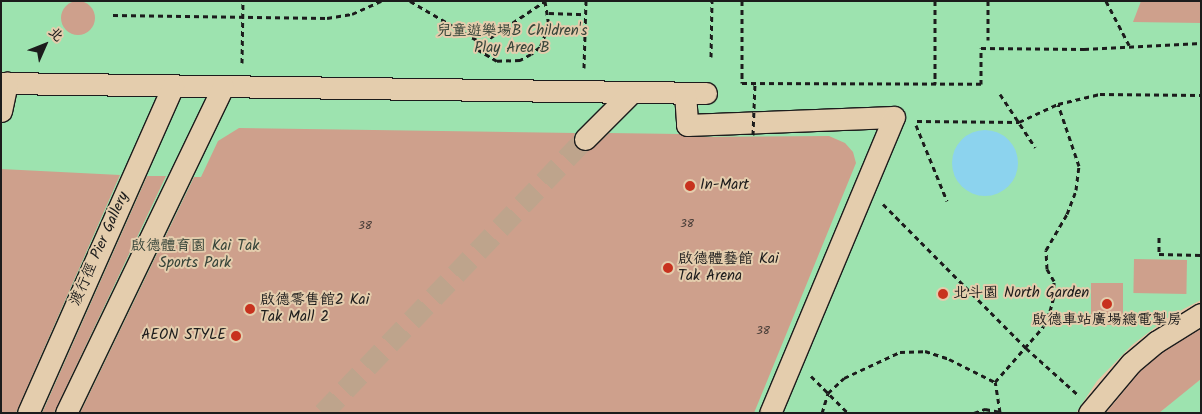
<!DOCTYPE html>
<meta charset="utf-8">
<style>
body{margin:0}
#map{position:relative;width:1202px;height:414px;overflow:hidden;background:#e6c6a8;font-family:Kalam,"LXGW WenKai TC",sans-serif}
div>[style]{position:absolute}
.green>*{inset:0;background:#9de3af}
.water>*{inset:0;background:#8cd3ee}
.round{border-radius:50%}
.building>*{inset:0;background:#cea08c;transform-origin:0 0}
.street-tunnel>*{height:21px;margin-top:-10.5px;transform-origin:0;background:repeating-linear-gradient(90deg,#bea48c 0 21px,transparent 0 32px)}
.path>*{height:3px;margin-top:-1.5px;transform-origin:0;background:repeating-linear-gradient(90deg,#1c1c1c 0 5px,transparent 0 9px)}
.roads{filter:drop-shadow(1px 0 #1c1c1c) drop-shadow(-1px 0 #1c1c1c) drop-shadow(0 1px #1c1c1c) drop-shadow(0 -1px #1c1c1c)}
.street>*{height:21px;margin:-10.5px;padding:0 10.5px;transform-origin:10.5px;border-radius:10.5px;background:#e4cdad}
.path-bridge>*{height:3px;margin-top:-1.5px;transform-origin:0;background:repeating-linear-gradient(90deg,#1c1c1c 0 5px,transparent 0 9px)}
.dots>*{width:14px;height:14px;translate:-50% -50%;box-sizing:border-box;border:2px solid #e4cdad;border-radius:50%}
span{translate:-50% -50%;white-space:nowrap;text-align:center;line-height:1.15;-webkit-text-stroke:4px #e4cdad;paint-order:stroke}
.number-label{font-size:12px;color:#483d38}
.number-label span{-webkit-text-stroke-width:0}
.park-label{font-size:15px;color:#364439}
.poi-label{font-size:15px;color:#1c1c1c}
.left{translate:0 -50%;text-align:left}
.right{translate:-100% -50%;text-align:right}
.street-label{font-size:15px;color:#1c1c1c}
.frame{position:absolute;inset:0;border:2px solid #1c1c1c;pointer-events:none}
.north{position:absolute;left:20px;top:20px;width:50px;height:50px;-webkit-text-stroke:4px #e4cdad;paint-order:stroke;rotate:46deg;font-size:14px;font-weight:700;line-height:20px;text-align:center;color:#1c1c1c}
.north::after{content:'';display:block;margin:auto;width:18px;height:22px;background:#1c1c1c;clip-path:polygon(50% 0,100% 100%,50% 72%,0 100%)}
</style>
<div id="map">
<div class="green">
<i style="clip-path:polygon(1px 1px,1201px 1px,1201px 300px,1170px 316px,1132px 345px,1097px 381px,1076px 413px,1px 413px)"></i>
<i style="clip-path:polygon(1201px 379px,1201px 413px,1159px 413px,1177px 397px)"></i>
</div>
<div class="water">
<i class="round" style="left:952px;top:130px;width:66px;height:66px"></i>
</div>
<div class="building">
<i style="clip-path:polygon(1141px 1px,1201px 1px,1201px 23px,1133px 22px)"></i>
<i class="round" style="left:61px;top:1px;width:34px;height:34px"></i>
<i style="clip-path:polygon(239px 128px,575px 133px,573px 143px,582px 151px,593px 148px,609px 133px,679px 134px,687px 137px,829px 136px,845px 143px,853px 152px,856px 163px,754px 413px,80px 413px,194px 177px,201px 177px,218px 141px)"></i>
<i style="clip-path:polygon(1px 169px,120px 175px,16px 413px,1px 413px)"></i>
<i style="clip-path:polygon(147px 176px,166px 176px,54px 413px,42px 413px)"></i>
<i style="left:1134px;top:259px;width:53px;height:34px;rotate:1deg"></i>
<i style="left:1091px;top:283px;width:32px;height:42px"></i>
<i style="clip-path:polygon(1201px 329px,1201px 379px,1159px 413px,1106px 413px,1140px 372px,1163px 352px)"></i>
</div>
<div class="street-tunnel">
<i style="left:323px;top:413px;width:379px;rotate:-46.3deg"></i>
</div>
<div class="path">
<i style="left:410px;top:1px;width:83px;rotate:30.3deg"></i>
<i style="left:545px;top:1px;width:24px;rotate:81deg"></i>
<i style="left:549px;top:25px;width:24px;rotate:112deg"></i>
<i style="left:540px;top:47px;width:11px;rotate:142deg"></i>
<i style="left:531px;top:54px;width:13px;rotate:151deg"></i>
<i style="left:520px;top:60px;width:23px;rotate:178deg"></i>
<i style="left:497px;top:61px;width:26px;rotate:-149deg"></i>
<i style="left:475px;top:48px;width:84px;rotate:-33.9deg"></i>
<i style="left:935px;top:1px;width:83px;rotate:90deg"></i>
<i style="left:988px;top:1px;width:39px;rotate:90deg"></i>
<i style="left:1106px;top:1px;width:50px;rotate:62.4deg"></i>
<i style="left:549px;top:13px;width:36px;rotate:2deg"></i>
<i style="left:113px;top:15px;width:214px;rotate:0.8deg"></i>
<i style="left:327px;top:18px;width:25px;rotate:-9deg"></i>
<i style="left:352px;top:14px;width:32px;rotate:-24deg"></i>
<i style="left:711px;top:57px;width:56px;rotate:-89deg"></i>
<i style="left:242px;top:63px;width:62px;rotate:-89.1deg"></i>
<i style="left:584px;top:68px;width:67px;rotate:-88.3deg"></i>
<i style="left:1000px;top:94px;width:64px;rotate:56.6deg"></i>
<i style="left:917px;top:121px;width:102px;rotate:0.6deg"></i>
<i style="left:1019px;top:122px;width:43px;rotate:-24.8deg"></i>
<i style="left:1058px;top:104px;width:43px;rotate:-13.4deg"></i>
<i style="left:1100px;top:94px;width:101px;rotate:0.6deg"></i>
<i style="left:916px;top:125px;width:82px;rotate:67.8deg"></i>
<i style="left:883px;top:204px;width:203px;rotate:45.2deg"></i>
<i style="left:1026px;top:348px;width:69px;rotate:42deg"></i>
<i style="left:1159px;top:237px;width:17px;rotate:90deg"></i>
<i style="left:1159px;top:254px;width:42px;rotate:1.4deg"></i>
<i style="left:811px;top:376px;width:52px;rotate:45deg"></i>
<i style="left:1000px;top:412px;width:30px;rotate:-99deg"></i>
<i style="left:995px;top:382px;width:74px;rotate:-48.8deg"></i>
<i style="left:1044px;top:326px;width:16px;rotate:-68deg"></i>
<i style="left:1050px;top:311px;width:16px;rotate:-75deg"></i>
<i style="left:1054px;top:296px;width:15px;rotate:-90deg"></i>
<i style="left:1054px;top:281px;width:14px;rotate:-120deg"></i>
<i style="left:1047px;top:269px;width:19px;rotate:-93deg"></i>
<i style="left:1046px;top:250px;width:42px;rotate:-59.7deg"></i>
<i style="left:1067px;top:214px;width:26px;rotate:-69deg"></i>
<i style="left:1076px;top:190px;width:24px;rotate:-83deg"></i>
<i style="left:1079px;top:166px;width:65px;rotate:-108.7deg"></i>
<i style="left:822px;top:413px;width:21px;rotate:-73deg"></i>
<i style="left:828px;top:393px;width:22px;rotate:-43deg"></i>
<i style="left:844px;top:378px;width:62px;rotate:-24.9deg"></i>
<i style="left:900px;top:352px;width:25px;rotate:-2deg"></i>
<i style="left:925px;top:351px;width:25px;rotate:18deg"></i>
<i style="left:949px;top:359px;width:51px;rotate:26.6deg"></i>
<i style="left:974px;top:413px;width:12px;rotate:-20deg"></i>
<i style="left:985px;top:409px;width:16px;rotate:11deg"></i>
</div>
<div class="roads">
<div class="street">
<i style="left:1px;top:83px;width:705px;rotate:0.81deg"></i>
<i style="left:685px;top:93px;width:32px;rotate:86deg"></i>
<i style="left:687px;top:125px;width:207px;rotate:-2.2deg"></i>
<i style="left:894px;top:117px;width:321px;rotate:112.7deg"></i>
<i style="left:1px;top:111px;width:29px;rotate:-78deg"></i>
<i style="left:585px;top:139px;width:65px;rotate:-45deg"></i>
<i style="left:28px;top:413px;width:358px;rotate:-66.1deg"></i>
<i style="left:66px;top:413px;width:362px;rotate:-64.3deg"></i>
<i style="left:1089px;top:413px;width:65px;rotate:-50deg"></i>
<i style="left:1131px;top:363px;width:33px;rotate:-40deg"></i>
<i style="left:1156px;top:342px;width:53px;rotate:-31.9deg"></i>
</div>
</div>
<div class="path-bridge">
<i style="left:742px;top:1px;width:82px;rotate:90deg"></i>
<i style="left:742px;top:83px;width:239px;rotate:0.2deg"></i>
<i style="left:981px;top:84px;width:36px;rotate:-90deg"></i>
<i style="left:981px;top:48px;width:103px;rotate:0.6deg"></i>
<i style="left:1084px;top:49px;width:117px;rotate:-2.9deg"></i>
<i style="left:753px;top:135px;width:52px;rotate:-87.8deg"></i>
</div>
<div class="dots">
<i style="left:690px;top:186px;background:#c8321e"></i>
<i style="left:668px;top:268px;background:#c8321e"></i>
<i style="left:943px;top:294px;background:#c8321e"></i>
<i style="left:1107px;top:304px;background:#c8321e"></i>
<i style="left:250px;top:309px;background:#c8321e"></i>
<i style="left:236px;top:336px;background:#c8321e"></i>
</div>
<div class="number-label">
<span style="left:687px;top:224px">38</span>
<span style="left:365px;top:226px">38</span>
<span style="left:763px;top:331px">38</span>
</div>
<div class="park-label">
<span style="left:512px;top:40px">兒童遊樂場B Children's<br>Play Area B</span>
<span style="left:195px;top:255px">啟德體育園 Kai Tak<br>Sports Park</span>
</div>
<div class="poi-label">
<span class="left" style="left:700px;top:186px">In-Mart</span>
<span class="left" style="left:678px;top:268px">啟德體藝館 Kai<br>Tak Arena</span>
<span class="left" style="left:953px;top:294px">北斗園 North Garden</span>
<span class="left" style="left:260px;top:309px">啟德零售館2 Kai<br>Tak Mall 2</span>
<span style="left:1107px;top:321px">啟德車站廣場總電掣房</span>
<span class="right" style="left:226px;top:336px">AEON STYLE</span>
</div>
<div class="street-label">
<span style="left:100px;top:249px;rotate:-66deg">渡行徑 Pier Gallery</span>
</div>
<div class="frame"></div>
<div class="north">北</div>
</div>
